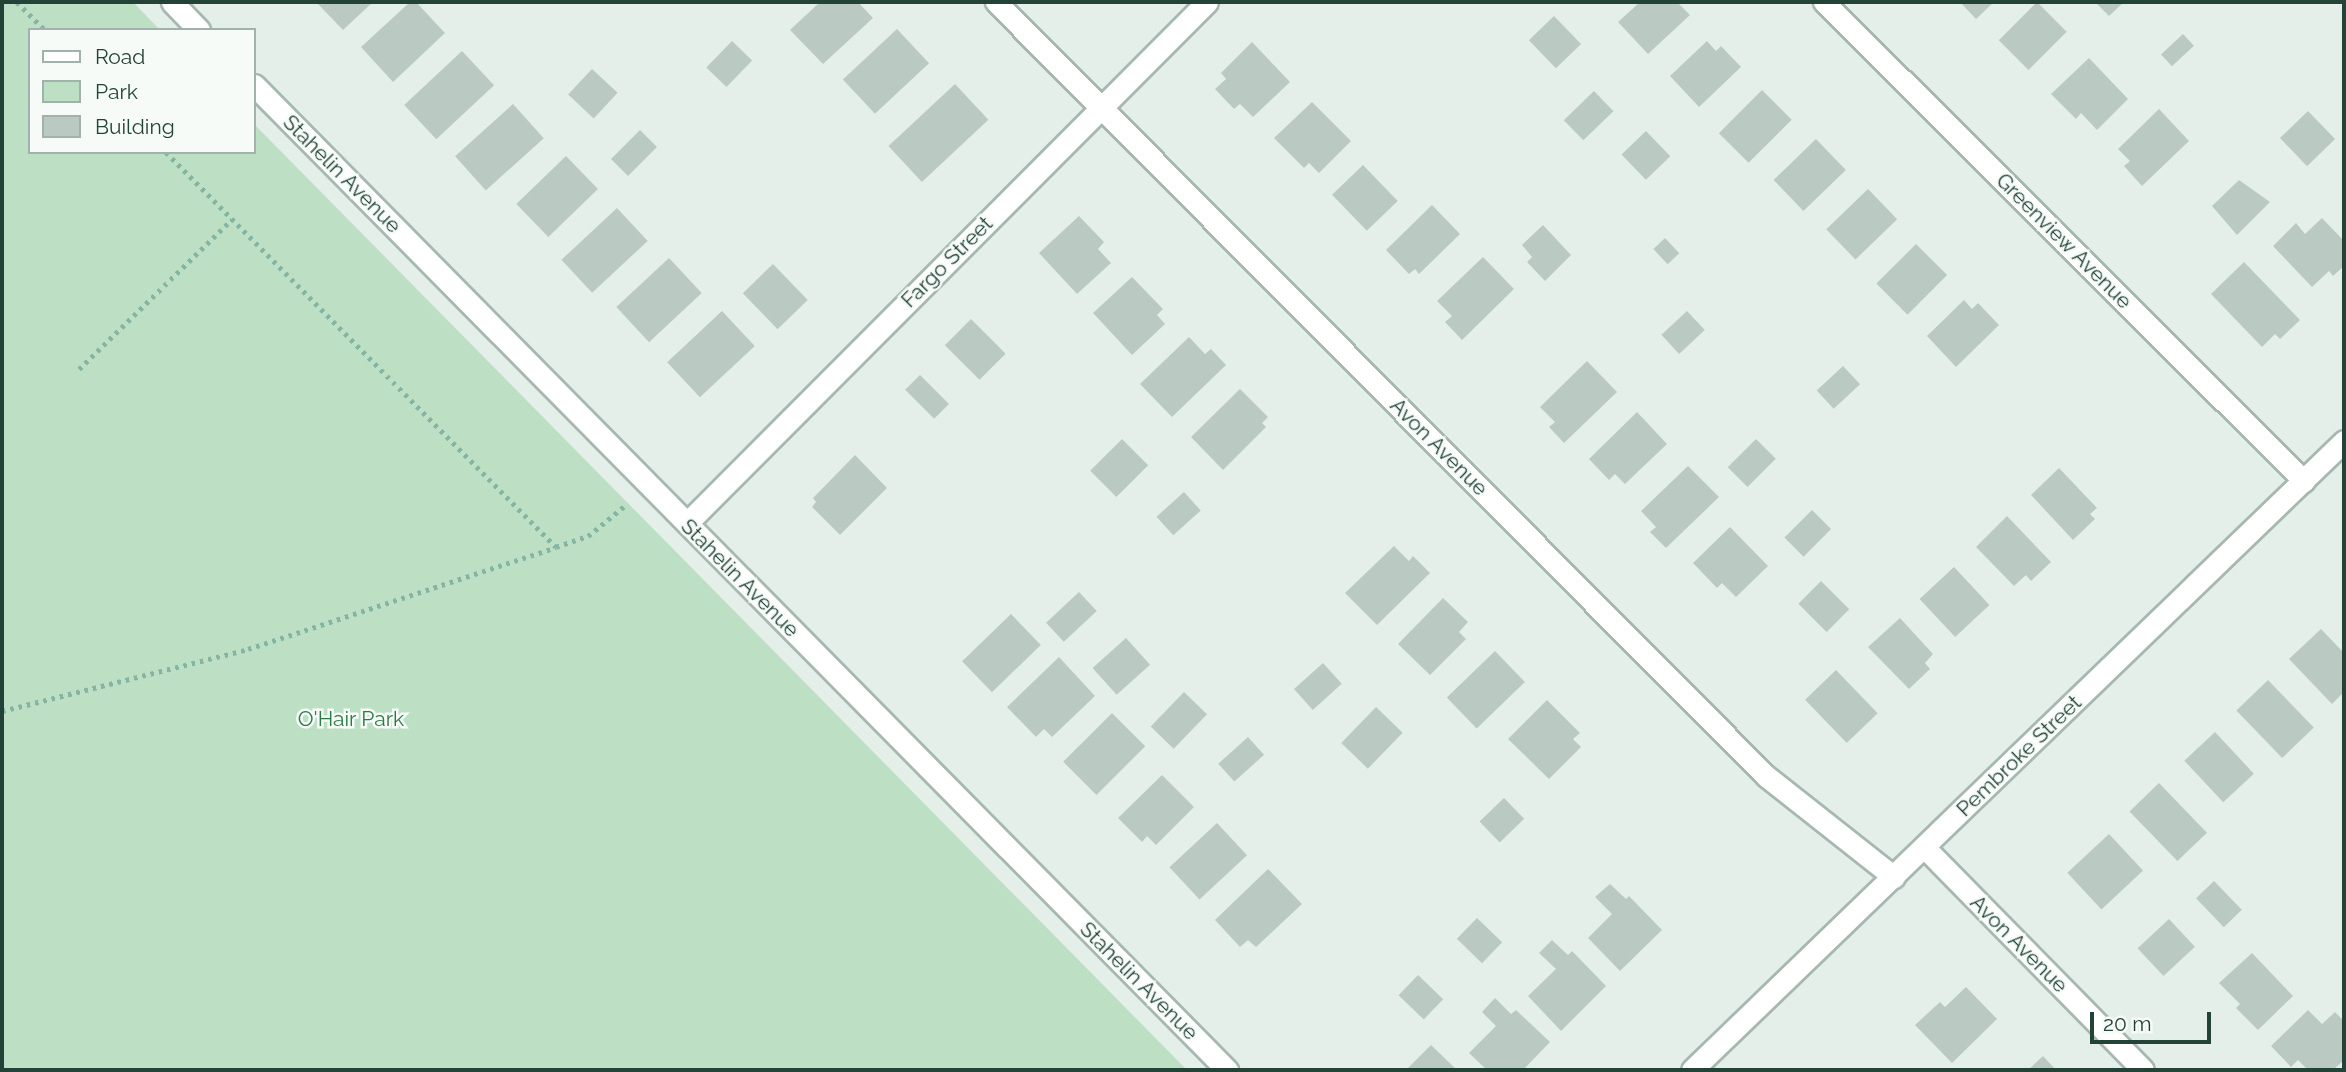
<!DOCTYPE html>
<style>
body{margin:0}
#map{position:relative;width:2346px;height:1072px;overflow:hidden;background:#e5efea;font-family:Raleway,sans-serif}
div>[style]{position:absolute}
.green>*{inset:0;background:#bde0c5}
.building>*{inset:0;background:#bacac3;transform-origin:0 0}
.path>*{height:4.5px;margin-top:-2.25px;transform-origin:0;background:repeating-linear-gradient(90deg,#84b4a2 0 3.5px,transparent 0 8.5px)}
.roads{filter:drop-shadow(2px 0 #a7b8b1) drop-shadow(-2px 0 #a7b8b1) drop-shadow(0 2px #a7b8b1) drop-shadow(0 -2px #a7b8b1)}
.street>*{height:21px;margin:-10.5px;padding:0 10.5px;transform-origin:10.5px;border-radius:10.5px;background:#fff}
.secondary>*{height:21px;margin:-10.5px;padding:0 10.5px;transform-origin:10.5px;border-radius:10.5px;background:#fff}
span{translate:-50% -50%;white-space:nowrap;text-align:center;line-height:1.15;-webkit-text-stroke:5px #f6fbf8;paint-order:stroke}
.street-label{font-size:21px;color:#234238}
.park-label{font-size:21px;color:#2b7b46}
.frame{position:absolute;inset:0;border:4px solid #234238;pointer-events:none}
.legend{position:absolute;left:28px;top:28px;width:228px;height:126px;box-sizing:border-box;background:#f6fbf8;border:2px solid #a2b1ab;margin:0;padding:9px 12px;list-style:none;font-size:21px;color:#234238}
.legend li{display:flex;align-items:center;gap:14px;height:35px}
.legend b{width:35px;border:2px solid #a2b1ab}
.scale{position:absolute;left:2090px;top:1012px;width:121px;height:32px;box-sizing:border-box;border:4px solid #234238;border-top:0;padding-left:9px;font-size:21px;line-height:24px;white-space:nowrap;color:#234238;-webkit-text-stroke:5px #f6fbf8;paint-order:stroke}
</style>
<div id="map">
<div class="green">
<i style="clip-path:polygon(2px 2px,133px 2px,160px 30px,30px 30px,30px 152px,254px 152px,254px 124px,1187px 1070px,2px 1070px)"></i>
</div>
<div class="building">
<i style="clip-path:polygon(316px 2px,373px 2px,343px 30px)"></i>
<i style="clip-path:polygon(410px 2px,416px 2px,445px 33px,393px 82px,361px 47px)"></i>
<i style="clip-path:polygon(820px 2px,858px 2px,873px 18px,823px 64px,790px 30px)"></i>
<i style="clip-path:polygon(1640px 2px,1677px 2px,1690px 15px,1648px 54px,1618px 22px)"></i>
<i style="clip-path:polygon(1960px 2px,1994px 2px,1976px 19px)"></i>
<i style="left:2037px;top:2px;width:42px;height:54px;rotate:45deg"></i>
<i style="clip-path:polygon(2095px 2px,2124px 2px,2109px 16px)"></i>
<i style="left:1554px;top:16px;width:39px;height:35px;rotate:46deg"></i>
<i style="left:897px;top:29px;width:47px;height:74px;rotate:47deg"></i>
<i style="left:2183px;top:34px;width:16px;height:30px;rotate:47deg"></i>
<i style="left:732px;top:41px;width:28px;height:37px;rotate:44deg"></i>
<i style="clip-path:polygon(1707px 41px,1716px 51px,1721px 46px,1741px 67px,1699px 107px,1670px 76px)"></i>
<i style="clip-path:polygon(1252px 42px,1290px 82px,1253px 117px,1240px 104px,1234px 109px,1215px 89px,1226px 79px,1221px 73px)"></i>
<i style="left:462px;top:51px;width:47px;height:79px;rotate:47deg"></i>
<i style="clip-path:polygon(2089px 58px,2128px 99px,2097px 130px,2081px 113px,2076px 119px,2051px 94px)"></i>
<i style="left:592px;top:69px;width:35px;height:35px;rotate:43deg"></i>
<i style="left:955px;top:84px;width:49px;height:91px;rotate:47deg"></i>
<i style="left:1762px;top:90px;width:42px;height:61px;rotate:45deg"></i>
<i style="left:1594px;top:91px;width:28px;height:42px;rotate:46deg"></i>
<i style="clip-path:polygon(1312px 102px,1351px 141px,1319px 173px,1309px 163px,1304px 168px,1274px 138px)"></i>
<i style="left:513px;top:104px;width:46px;height:78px;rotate:48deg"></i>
<i style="clip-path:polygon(2159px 109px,2189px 141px,2142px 186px,2124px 166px,2130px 161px,2118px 149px)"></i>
<i style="left:2308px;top:111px;width:39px;height:39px;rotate:46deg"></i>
<i style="left:640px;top:130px;width:24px;height:41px;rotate:45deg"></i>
<i style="left:1646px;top:131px;width:35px;height:34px;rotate:46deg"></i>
<i style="left:1816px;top:139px;width:43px;height:59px;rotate:46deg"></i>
<i style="left:566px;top:156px;width:46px;height:69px;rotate:46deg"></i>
<i style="left:1363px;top:165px;width:50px;height:43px;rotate:46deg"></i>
<i style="clip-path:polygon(2239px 180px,2270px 202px,2237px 235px,2212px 206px)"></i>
<i style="left:1868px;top:189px;width:42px;height:58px;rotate:46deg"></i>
<i style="clip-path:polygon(1432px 205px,1460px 234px,1419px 274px,1415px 269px,1409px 274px,1386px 250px)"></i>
<i style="left:617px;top:208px;width:45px;height:76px;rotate:47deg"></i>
<i style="clip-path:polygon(1079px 216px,1104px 242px,1098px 249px,1111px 263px,1077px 294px,1039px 253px)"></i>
<i style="clip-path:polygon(2322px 218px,2344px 241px,2344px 266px,2333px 276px,2329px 271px,2312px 287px,2273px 246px,2296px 223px,2305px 234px)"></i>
<i style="clip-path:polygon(1543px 225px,1571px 255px,1545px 281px,1527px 262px,1532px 257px,1522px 245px)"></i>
<i style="left:1665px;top:238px;width:21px;height:16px;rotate:47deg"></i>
<i style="left:1916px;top:244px;width:44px;height:56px;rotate:45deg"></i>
<i style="clip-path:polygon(1483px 257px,1514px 289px,1462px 340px,1445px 322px,1452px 316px,1437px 301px)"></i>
<i style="left:669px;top:258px;width:48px;height:72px;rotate:47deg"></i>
<i style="clip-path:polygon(2244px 262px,2300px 320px,2280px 339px,2275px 334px,2262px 347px,2211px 294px)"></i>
<i style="left:773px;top:264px;width:50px;height:42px;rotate:46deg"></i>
<i style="clip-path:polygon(1132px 277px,1163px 309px,1157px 315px,1165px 324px,1132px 355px,1093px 313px)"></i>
<i style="clip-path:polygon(1964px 300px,1972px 309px,1978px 303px,1999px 325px,1956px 367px,1927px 336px)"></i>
<i style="left:722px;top:311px;width:48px;height:75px;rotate:47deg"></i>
<i style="left:1687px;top:311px;width:26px;height:35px;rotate:47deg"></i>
<i style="left:971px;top:319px;width:49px;height:37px;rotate:45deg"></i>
<i style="clip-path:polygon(1189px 337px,1205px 354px,1211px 349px,1226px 365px,1172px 417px,1140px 384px)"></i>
<i style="clip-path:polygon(1587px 361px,1617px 392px,1564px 443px,1549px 427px,1555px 422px,1540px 407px)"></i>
<i style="left:1843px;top:366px;width:25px;height:36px;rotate:47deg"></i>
<i style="left:920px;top:375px;width:41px;height:21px;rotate:45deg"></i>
<i style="clip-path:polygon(1240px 389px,1268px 417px,1262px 423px,1266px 427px,1223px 470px,1191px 437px)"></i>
<i style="clip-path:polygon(1637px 412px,1667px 444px,1625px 484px,1615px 474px,1609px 480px,1589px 459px)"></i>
<i style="left:1122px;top:439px;width:37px;height:45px;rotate:45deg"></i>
<i style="left:1756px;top:439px;width:28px;height:40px;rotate:45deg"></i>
<i style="clip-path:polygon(855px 455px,887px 488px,840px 535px,812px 507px,816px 502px,813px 498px)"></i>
<i style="clip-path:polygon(1688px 466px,1719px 497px,1666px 548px,1650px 532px,1656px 527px,1641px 511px)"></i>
<i style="clip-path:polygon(2059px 468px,2097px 508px,2090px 514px,2095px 519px,2073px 540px,2031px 495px)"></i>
<i style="left:1184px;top:492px;width:25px;height:37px;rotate:48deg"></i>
<i style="left:1812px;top:510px;width:27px;height:39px;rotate:45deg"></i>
<i style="clip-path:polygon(2007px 516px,2051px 562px,2031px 581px,2026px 575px,2014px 586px,1976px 547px)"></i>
<i style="clip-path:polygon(1730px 527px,1768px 566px,1736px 597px,1722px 583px,1717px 588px,1693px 563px)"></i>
<i style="clip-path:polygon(1394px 546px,1409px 561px,1413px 556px,1430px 573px,1377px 625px,1345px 593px)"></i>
<i style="left:1954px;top:567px;width:52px;height:47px;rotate:47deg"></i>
<i style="left:1821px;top:581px;width:40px;height:32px;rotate:45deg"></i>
<i style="left:1079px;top:592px;width:26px;height:45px;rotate:47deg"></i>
<i style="clip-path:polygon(1443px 598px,1468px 622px,1459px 632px,1466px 639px,1430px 675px,1398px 644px)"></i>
<i style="left:1011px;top:614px;width:43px;height:68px;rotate:46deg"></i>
<i style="clip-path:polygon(1900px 618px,1933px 654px,1925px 663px,1930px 669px,1909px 689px,1868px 647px)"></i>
<i style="clip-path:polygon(2321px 629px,2344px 653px,2344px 692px,2332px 704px,2289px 659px)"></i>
<i style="left:1126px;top:638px;width:36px;height:45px;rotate:48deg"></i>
<i style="left:1495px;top:651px;width:43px;height:67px;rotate:46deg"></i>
<i style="clip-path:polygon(1059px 657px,1095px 696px,1052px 737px,1044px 729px,1036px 737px,1007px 707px)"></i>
<i style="left:1323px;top:663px;width:28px;height:39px;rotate:48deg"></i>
<i style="left:1836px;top:670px;width:60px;height:43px;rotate:46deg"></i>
<i style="left:2268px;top:680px;width:66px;height:44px;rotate:46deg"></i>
<i style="left:1184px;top:692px;width:32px;height:48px;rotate:44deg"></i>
<i style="clip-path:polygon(1547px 700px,1580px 733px,1573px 739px,1581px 747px,1549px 779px,1508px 739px)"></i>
<i style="left:1376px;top:707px;width:37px;height:50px;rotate:44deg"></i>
<i style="left:1112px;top:713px;width:47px;height:69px;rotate:45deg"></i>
<i style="left:2215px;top:732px;width:57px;height:42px;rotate:47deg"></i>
<i style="left:1248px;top:737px;width:24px;height:40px;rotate:48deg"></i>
<i style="clip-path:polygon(1162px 775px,1194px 807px,1156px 845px,1147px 836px,1142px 842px,1118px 818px)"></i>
<i style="left:2159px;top:783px;width:69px;height:41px;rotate:46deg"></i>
<i style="left:1504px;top:798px;width:29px;height:34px;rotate:46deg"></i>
<i style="left:1217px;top:823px;width:44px;height:65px;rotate:47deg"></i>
<i style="left:2109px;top:834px;width:50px;height:57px;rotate:47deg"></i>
<i style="clip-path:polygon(1268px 869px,1302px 904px,1256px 947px,1248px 940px,1240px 947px,1215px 920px)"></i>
<i style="left:2214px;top:881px;width:40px;height:25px;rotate:46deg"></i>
<i style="clip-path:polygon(1610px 884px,1626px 899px,1629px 896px,1662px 930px,1620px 971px,1588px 938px,1612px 914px,1595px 897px)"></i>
<i style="left:1477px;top:918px;width:35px;height:29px;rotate:44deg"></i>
<i style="left:2169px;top:919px;width:38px;height:43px;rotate:47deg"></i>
<i style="clip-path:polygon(1552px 940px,1568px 955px,1572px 951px,1606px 986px,1561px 1031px,1528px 996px,1556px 969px,1539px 953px)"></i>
<i style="clip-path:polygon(2252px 953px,2293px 996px,2258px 1030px,2236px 1008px,2240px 1004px,2219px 983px)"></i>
<i style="left:1418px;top:975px;width:35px;height:28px;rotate:44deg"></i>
<i style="clip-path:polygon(1966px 987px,1997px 1019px,1952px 1063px,1915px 1025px,1940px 1002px,1945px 1007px)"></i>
<i style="clip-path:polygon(1495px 998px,1511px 1014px,1516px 1010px,1550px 1042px,1523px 1070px,1487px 1070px,1469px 1053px,1496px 1026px,1482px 1012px)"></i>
<i style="clip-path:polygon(2308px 1010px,2322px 1024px,2335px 1012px,2344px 1021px,2342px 1045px,2344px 1060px,2333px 1070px,2308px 1070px,2298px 1060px,2291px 1067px,2271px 1046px)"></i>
<i style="clip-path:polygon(1431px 1045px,1457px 1070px,1406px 1070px)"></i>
<i style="clip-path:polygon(2043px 1056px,2056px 1070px,2028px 1070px)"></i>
</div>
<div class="path">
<i style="left:17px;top:2px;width:40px;rotate:45deg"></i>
<i style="left:166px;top:152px;width:555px;rotate:45.36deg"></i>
<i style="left:79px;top:369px;width:214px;rotate:-44.4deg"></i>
<i style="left:2px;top:711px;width:254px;rotate:-14.1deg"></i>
<i style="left:248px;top:649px;width:324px;rotate:-18.3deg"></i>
<i style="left:556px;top:547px;width:34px;rotate:-19deg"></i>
<i style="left:588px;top:536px;width:50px;rotate:-39.4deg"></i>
</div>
<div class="roads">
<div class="street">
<i style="left:172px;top:2px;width:39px;rotate:46deg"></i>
<i style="left:996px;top:2px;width:1092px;rotate:45.15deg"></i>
<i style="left:1766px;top:776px;width:163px;rotate:38.3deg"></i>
<i style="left:1824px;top:2px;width:678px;rotate:44.94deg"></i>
<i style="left:254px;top:85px;width:1385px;rotate:45.35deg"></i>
<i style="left:687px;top:523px;width:736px;rotate:-45.06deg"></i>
<i style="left:1925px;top:848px;width:311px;rotate:45.5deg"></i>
</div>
<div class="secondary">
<i style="left:1692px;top:1070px;width:906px;rotate:-43.97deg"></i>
</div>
</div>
<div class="street-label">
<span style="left:342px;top:174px;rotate:45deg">Stahelin Avenue</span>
<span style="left:2064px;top:241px;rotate:45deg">Greenview Avenue</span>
<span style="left:947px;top:262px;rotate:-45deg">Fargo Street</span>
<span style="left:1439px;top:447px;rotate:45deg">Avon Avenue</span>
<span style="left:740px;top:578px;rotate:45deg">Stahelin Avenue</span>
<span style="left:2019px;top:756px;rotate:-44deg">Pembroke Street</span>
<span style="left:2019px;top:944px;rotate:45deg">Avon Avenue</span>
<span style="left:1139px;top:981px;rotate:45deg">Stahelin Avenue</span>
</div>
<div class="park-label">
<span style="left:351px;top:719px">O'Hair Park</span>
</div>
<div class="frame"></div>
<ul class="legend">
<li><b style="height:9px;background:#fff"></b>Road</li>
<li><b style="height:19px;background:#bde0c5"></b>Park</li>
<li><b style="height:19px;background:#bacac3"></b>Building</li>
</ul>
<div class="scale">20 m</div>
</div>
